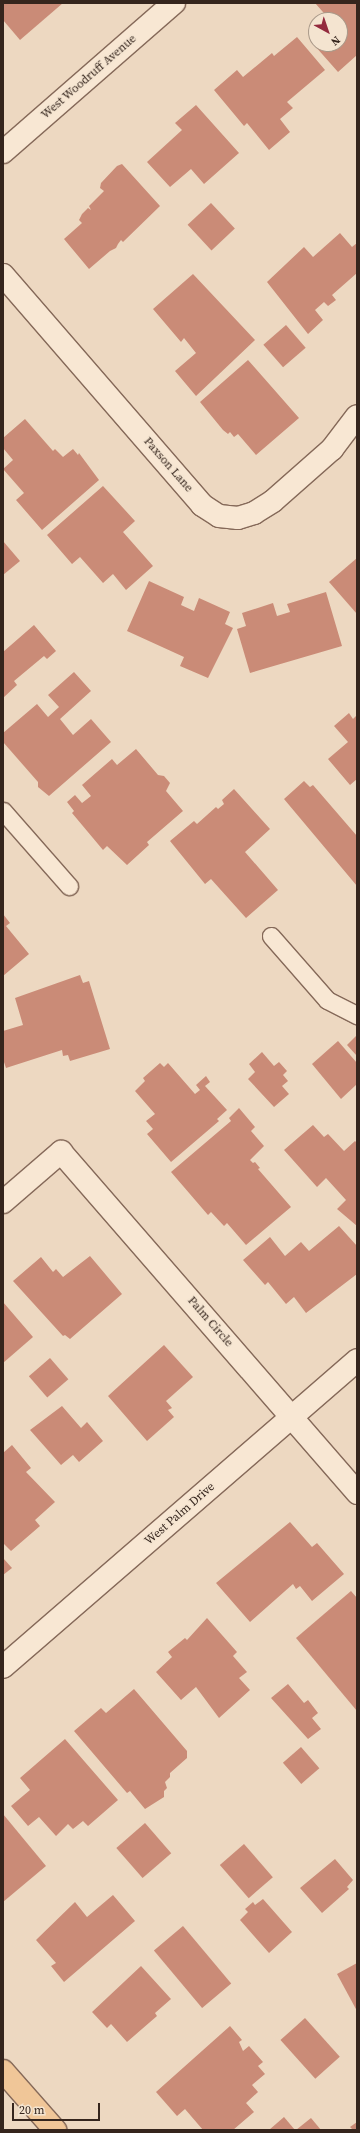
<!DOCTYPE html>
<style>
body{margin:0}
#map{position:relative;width:360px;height:2133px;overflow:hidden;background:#edd8c1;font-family:"Source Serif 4",serif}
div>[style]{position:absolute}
.building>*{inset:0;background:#ca8b77;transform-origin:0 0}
.roads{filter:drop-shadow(1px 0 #856959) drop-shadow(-1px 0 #856959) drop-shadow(0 1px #856959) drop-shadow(0 -1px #856959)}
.lane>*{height:17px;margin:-8.5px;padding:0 8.5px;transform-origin:8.5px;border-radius:8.5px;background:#f8e7d3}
.street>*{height:22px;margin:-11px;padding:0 11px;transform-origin:11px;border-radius:11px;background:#f8e7d3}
.primary>*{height:22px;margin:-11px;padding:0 11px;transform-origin:11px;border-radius:11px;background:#f0c698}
span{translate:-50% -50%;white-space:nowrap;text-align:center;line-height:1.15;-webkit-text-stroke:3px #f4e4d0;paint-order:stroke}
.street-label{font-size:12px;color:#35251d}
.frame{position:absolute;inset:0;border:4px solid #35251d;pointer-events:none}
.north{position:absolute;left:308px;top:12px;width:40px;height:40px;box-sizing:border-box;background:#f4e4d0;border:1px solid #a89888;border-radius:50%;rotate:140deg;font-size:11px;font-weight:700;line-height:16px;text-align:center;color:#35251d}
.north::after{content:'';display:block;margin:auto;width:14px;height:18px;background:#932a3d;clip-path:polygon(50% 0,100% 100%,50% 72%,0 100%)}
.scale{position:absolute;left:12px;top:2103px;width:88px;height:18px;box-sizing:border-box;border:2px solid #35251d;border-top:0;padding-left:5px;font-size:12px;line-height:14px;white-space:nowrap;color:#35251d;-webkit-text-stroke:3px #f4e4d0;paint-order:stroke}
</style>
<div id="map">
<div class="building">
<i style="clip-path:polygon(3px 3px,63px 3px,20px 40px,3px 20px)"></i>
<i style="clip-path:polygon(315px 3px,357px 3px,357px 55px,338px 72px,315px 46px,340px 44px,340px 20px,330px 20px)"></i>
<i style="clip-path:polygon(297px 37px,325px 70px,287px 102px,293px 108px,280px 119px,290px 132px,269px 150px,247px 123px,244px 126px,214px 90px,237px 70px,243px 77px,272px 53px,274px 56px)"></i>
<i style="clip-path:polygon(196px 105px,239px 153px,204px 184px,191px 169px,170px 187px,147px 162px,182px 130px,175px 123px)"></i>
<i style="clip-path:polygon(122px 164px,160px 206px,123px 242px,121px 240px,118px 244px,116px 248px,110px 251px,89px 269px,64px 239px,82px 223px,79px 220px,82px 214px,88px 208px,91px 210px,89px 206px,104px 191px,100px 188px,101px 183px,117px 166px)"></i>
<i style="left:211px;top:203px;width:35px;height:32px;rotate:47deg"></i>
<i style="clip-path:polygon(340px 233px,352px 247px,357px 243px,357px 273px,332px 295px,336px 300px,328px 306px,324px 302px,315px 310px,323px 320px,308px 334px,267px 282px,304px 247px,313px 257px)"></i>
<i style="clip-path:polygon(193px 274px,255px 340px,196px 396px,175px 371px,196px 353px,184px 338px,181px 342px,153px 309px)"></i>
<i style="left:286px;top:325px;width:30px;height:30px;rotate:49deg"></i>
<i style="clip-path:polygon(248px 360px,299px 418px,256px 455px,238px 434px,234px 437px,230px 432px,228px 434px,223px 430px,200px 402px)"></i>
<i style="clip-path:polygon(25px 419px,53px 451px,55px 449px,63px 457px,73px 449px,78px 455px,79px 453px,99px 480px,42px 530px,16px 500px,24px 493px,3px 469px,13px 460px,3px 448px,3px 438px)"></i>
<i style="clip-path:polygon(103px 486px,135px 521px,123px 532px,153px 566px,126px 590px,113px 574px,103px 583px,80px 557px,72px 564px,47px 535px)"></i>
<i style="clip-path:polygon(3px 541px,20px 561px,3px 575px)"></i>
<i style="clip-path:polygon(357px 558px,357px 614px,329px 582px)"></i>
<i style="clip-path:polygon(149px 581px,184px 597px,181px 605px,194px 611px,199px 598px,230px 612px,225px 624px,233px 628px,208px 678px,180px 666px,184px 657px,127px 631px)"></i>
<i style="clip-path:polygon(326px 592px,342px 646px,250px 673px,237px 629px,246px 626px,242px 613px,273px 603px,277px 616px,290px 612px,287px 604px)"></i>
<i style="clip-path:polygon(34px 625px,56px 651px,47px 659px,44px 656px,14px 681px,17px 685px,3px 698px,3px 652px)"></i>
<i style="clip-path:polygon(74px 672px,91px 691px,60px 719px,73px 735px,91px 719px,111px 742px,49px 796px,38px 787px,38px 782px,3px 742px,3px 733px,37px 704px,48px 717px,59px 707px,48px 695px)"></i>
<i style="clip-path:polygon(349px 713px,353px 719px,357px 715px,357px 779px,350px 785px,328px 759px,348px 742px,334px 726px)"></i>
<i style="clip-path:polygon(136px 749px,158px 775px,164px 776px,170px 783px,166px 791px,183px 811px,147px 842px,149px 845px,127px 865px,107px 846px,103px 850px,72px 813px,74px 811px,67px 802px,75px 795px,82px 803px,91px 796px,82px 785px,112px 759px,117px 765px)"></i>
<i style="clip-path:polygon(304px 781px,310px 787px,313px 785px,357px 836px,357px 886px,284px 799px)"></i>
<i style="clip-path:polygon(234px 789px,270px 829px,245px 852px,278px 890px,246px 918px,211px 879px,205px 884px,170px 841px,194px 821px,197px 824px,216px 807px,218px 809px,224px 804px,222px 800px)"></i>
<i style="clip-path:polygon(3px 914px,10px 923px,6px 926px,29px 954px,3px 976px)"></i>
<i style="clip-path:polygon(80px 975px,83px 983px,89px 981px,110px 1049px,70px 1061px,68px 1055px,63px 1056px,62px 1050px,6px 1068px,3px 1059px,3px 1031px,23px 1025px,15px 998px)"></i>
<i style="clip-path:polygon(357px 1035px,357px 1056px,347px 1045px)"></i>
<i style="clip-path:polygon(338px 1041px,357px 1063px,357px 1084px,341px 1099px,312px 1064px)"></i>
<i style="clip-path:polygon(262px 1052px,274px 1066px,279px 1062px,287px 1071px,283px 1075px,288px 1081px,282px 1086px,289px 1094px,274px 1107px,248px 1079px,255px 1072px,249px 1064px)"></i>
<i style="clip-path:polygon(160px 1063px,164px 1067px,168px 1063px,195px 1094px,200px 1090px,196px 1085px,206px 1076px,210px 1082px,205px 1086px,227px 1110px,217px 1119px,219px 1121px,171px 1162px,147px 1134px,153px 1129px,146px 1121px,155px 1114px,135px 1091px,145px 1081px,143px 1078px)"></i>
<i style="clip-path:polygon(239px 1108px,255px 1127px,251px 1131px,264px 1146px,250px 1160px,253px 1163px,255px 1162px,260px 1168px,258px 1169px,291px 1207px,246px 1245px,227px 1223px,224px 1226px,211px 1212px,208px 1215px,171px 1172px,231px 1121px,229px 1118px)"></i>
<i style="clip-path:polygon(313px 1125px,324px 1137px,328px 1134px,344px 1151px,355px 1141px,357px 1143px,357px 1226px,337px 1209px,346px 1200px,326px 1178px,317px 1187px,284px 1150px)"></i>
<i style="clip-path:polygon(339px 1226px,357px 1246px,357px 1274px,306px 1313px,294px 1297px,286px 1304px,268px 1282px,265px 1285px,243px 1260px,270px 1237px,285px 1256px,301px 1242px,309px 1251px)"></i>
<i style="clip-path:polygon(90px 1256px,122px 1294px,70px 1339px,65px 1335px,63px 1336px,13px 1281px,41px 1257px,53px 1272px,56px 1269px,63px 1277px)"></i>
<i style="clip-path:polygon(3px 1302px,33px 1337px,3px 1363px)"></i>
<i style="clip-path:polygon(164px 1345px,193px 1377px,166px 1401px,172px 1408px,168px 1410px,174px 1417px,147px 1441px,108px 1396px)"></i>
<i style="left:50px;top:1358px;width:28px;height:28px;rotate:49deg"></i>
<i style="clip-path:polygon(62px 1406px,81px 1428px,87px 1422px,103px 1441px,79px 1462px,73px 1455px,61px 1465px,30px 1430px)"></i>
<i style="clip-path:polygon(12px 1445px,31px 1468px,26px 1472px,55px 1502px,35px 1520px,40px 1526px,11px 1551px,3px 1543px,3px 1453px)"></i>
<i style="clip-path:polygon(290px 1522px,312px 1547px,317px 1543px,344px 1574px,312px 1601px,300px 1586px,296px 1589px,293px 1584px,250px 1622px,216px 1583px)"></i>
<i style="clip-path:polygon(3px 1558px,12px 1568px,3px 1575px)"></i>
<i style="clip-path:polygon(351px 1591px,357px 1598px,357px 1711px,296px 1638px)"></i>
<i style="clip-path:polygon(207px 1618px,237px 1652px,233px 1656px,247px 1672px,239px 1678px,250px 1690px,219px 1718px,196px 1687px,181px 1700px,156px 1672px,172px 1657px,168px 1652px,185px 1638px,187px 1640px)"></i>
<i style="clip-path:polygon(288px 1684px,304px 1703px,308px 1700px,318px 1713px,312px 1718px,321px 1729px,308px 1739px,271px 1698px)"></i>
<i style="clip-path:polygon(134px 1689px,187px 1751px,187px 1758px,170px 1773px,170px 1777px,165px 1782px,167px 1788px,164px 1791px,164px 1797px,145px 1809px,130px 1791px,127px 1793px,74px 1731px,101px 1708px,106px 1713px)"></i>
<i style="clip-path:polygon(65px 1739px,118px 1800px,88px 1826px,83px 1821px,73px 1829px,68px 1824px,56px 1836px,39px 1817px,28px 1826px,11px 1806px,30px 1790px,20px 1778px)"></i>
<i style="left:301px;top:1747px;width:28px;height:24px;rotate:49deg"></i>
<i style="clip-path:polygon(3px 1814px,46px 1866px,3px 1902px)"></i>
<i style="left:145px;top:1823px;width:40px;height:38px;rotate:49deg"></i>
<i style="left:244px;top:1844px;width:44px;height:32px;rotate:49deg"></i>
<i style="clip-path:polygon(335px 1859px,353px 1880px,347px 1887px,349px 1889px,322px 1913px,300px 1888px)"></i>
<i style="clip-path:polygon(113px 1895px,135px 1921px,64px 1982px,51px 1966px,56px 1963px,36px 1940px,75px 1902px,87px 1917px)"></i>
<i style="clip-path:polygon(263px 1899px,292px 1932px,269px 1953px,240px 1920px,248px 1912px,245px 1909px,253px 1902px,255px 1905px)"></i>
<i style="left:183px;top:1926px;width:75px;height:38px;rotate:50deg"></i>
<i style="clip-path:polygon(357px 1963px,357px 2011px,337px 1974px)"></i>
<i style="clip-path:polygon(141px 1966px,171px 1999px,155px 2013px,157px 2016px,127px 2042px,111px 2024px,107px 2028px,92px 2012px)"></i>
<i style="left:305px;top:2018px;width:52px;height:33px;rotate:48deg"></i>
<i style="clip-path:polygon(230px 2026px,242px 2040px,239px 2042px,243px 2051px,249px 2046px,263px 2062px,258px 2066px,265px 2074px,252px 2085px,258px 2092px,246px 2103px,254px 2112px,233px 2130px,203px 2130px,185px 2109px,177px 2116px,156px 2092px)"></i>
<i style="clip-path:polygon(284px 2117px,295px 2130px,269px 2130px)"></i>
<i style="clip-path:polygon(311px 2118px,321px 2130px,296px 2130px)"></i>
<i style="clip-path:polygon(357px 2122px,357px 2130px,353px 2130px,350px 2127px)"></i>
</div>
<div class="roads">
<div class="lane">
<i style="left:3px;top:811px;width:100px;rotate:48.7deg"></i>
<i style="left:271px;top:936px;width:85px;rotate:48.8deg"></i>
<i style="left:327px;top:1000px;width:34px;rotate:27deg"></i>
</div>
<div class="street">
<i style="left:3px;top:152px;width:227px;rotate:-41.1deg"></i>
<i style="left:3px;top:275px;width:304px;rotate:49.1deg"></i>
<i style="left:202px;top:505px;width:20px;rotate:33deg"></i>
<i style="left:219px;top:516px;width:19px;rotate:6deg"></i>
<i style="left:238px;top:518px;width:17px;rotate:-17deg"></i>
<i style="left:254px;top:513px;width:22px;rotate:-32deg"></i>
<i style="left:273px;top:501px;width:79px;rotate:-41.4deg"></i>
<i style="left:332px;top:449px;width:41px;rotate:-52.9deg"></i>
<i style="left:3px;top:1202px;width:77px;rotate:-40.8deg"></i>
<i style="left:61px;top:1152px;width:452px;rotate:49deg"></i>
<i style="left:3px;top:1667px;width:469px;rotate:-40.9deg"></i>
</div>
<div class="primary">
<i style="left:3px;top:2071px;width:79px;rotate:48.6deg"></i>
</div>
</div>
<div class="street-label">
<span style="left:89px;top:77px;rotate:-41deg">West Woodruff Avenue</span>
<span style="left:168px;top:465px;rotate:49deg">Paxson Lane</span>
<span style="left:210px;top:1322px;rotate:49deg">Palm Circle</span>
<span style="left:180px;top:1514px;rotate:-41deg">West Palm Drive</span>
</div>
<div class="frame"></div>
<div class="north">N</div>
<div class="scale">20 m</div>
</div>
